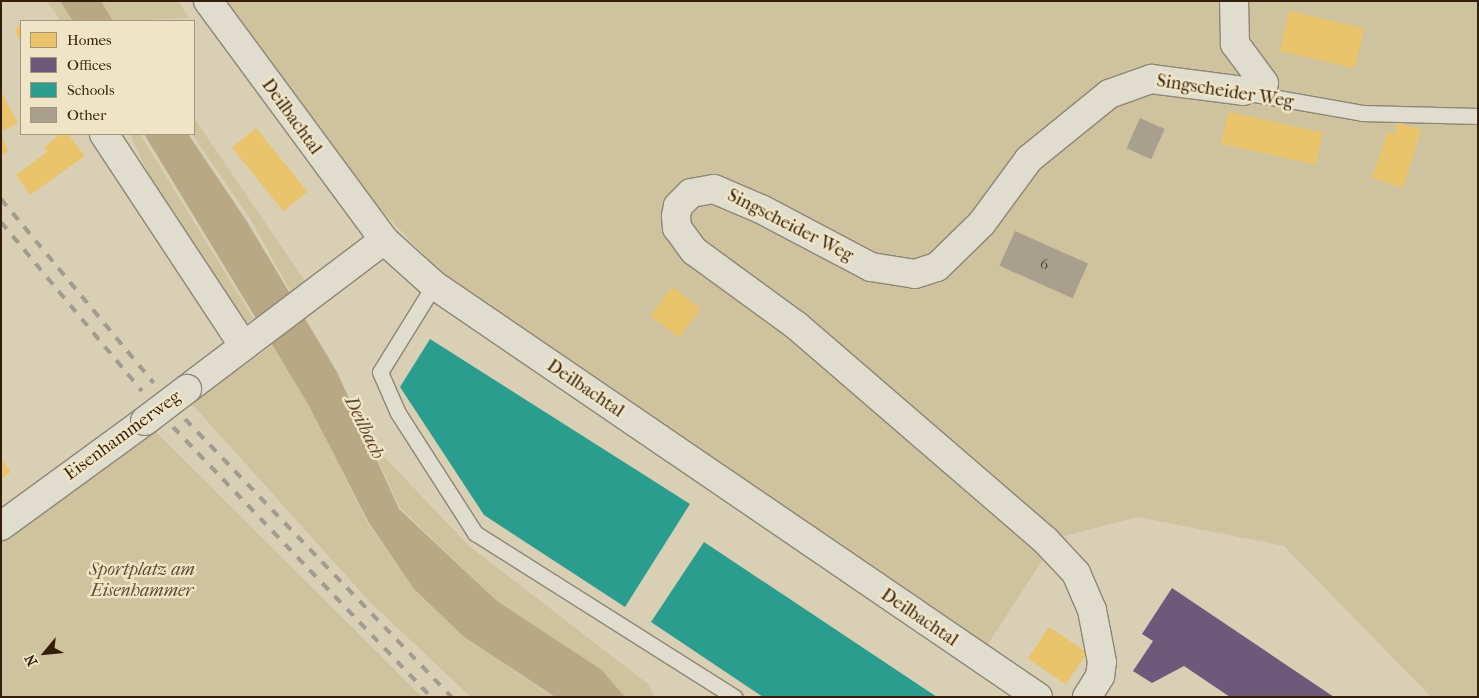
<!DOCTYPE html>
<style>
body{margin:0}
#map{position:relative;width:1479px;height:698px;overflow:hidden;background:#d8cfb5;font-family:"IM FELL French Canon",serif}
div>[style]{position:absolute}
.green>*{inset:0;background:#cfc29e}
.water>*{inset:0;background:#b8a886}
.homes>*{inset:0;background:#e9c46a;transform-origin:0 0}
.offices>*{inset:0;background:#6d597a}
.schools>*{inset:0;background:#2a9d8f}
.building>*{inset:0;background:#a8a08d;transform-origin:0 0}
.roads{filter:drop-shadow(1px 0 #8e8675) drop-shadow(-1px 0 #8e8675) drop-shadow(0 1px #8e8675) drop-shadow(0 -1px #8e8675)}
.service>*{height:15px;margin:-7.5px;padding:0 7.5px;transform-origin:7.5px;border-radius:7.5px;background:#e0dcce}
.minor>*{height:28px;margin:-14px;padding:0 14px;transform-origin:14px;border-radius:14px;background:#e0dcce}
.tertiary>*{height:28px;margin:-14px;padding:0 14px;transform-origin:14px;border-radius:14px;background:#e0dcce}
.rail>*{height:4px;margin-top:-2px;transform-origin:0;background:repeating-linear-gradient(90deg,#a19b90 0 9px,transparent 0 18px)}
.bridges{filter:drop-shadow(1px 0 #8e8675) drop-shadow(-1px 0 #8e8675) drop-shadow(0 1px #8e8675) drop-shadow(0 -1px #8e8675)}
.tertiary-bridge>*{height:28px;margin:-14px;padding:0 14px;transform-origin:14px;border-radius:14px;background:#e0dcce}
span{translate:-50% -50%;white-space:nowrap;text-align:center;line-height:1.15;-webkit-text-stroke:5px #efe5c6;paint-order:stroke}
.number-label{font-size:15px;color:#523e2c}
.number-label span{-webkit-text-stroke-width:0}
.street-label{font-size:18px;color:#351d0b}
.park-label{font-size:18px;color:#614b32;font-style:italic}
.water-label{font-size:19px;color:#5e482f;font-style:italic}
.frame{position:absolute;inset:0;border:2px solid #351d0b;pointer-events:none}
.legend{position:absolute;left:20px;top:20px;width:175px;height:115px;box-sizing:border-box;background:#efe5c6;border:1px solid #a5957b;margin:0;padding:6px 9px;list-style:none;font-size:15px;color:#351d0b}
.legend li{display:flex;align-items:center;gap:10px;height:25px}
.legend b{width:25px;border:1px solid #a5957b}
.north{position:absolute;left:20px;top:628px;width:50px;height:50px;-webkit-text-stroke:4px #efe5c6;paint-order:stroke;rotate:242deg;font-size:14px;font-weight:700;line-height:20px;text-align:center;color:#351d0b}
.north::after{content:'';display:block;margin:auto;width:18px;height:22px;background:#351d0b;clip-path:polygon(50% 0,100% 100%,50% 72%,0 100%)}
</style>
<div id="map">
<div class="green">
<i style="clip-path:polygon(47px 1px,60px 1px,73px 21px,61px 21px)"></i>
<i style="clip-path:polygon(101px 1px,179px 1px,189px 18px,113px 21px)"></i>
<i style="clip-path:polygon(218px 1px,1478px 1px,1478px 697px,1431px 697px,1284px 546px,1138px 517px,1045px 541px,1047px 553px,984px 650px,454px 286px,355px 183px)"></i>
<i style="clip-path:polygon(194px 118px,311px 290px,296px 301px,251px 220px,192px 134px)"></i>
<i style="clip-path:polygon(130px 134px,140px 134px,253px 318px,233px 333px,200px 285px)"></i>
<i style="clip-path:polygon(272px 346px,308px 403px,367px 522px,414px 589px,463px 636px,553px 697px,471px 697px,369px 601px,191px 403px)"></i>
<i style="clip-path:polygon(155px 431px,422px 697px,1px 697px,1px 539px)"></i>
<i style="clip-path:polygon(369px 441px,469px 546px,648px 684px,655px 697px,625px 697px,602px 670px,497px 601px,400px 508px)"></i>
</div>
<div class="water">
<i style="clip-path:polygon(60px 1px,101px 1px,113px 21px,73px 21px)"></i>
<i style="clip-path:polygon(144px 134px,188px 134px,246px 220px,337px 372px,399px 509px,497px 601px,602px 670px,625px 697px,555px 697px,463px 636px,414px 589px,369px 523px,308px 404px)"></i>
</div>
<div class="homes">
<i style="left:1289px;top:11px;width:77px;height:41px;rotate:13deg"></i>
<i style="clip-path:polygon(21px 23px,21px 45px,15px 29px)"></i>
<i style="clip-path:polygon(1px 92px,18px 123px,1px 132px)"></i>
<i style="left:1228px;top:112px;width:97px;height:33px;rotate:12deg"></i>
<i style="clip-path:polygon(1398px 123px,1421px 130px,1403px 188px,1372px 178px,1388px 132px,1394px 134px)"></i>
<i style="left:256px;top:128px;width:82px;height:31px;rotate:51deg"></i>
<i style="clip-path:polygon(1px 132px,8px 151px,1px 155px)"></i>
<i style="clip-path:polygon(61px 134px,68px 134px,85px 156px,30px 195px,16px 175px,48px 151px,44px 147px)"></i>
<i style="left:672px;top:287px;width:36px;height:36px;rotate:37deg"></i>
<i style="clip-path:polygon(1px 459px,11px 472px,1px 479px)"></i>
<i style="left:1049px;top:627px;width:46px;height:38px;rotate:34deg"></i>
</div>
<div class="offices">
<i style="clip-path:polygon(1172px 588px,1334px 697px,1230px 697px,1184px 666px,1152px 683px,1133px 671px,1153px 641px,1142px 634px)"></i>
</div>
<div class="schools">
<i style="clip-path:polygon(430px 339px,690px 504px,625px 607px,484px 515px,400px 387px)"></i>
<i style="clip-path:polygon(704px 542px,937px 697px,763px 697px,651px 622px)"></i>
</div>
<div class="building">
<i style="left:1140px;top:118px;width:27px;height:33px;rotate:24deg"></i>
<i style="left:1015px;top:231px;width:80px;height:38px;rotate:24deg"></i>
</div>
<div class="roads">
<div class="service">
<i style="left:1249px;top:93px;width:115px;rotate:10deg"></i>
<i style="left:1362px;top:113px;width:116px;rotate:1.5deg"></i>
<i style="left:434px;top:285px;width:102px;rotate:121.8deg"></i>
<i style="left:380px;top:372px;width:45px;rotate:66.3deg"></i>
<i style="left:398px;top:413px;width:143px;rotate:57.3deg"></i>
<i style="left:475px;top:533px;width:307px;rotate:32.3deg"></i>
</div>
<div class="minor">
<i style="left:208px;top:1px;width:297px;rotate:53.6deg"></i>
<i style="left:104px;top:134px;width:254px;rotate:56.6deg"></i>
<i style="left:1087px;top:697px;width:25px;rotate:-58deg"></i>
<i style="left:1100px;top:676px;width:14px;rotate:-82deg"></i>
<i style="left:1102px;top:662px;width:53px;rotate:-100.9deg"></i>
<i style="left:1092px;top:610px;width:40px;rotate:-113.4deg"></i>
<i style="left:1076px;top:573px;width:45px;rotate:-133.2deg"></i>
<i style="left:1045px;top:540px;width:328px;rotate:-139.2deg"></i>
<i style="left:797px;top:326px;width:127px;rotate:-143.9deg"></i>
<i style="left:694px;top:251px;width:29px;rotate:-126deg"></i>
<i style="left:677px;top:228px;width:12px;rotate:-95deg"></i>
<i style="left:676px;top:216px;width:10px;rotate:-79deg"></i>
<i style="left:678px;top:206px;width:18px;rotate:-45deg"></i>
<i style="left:691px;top:193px;width:23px;rotate:-10deg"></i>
<i style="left:714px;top:189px;width:51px;rotate:23.1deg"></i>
<i style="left:761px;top:209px;width:124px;rotate:27.8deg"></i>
<i style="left:871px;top:267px;width:45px;rotate:9deg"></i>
<i style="left:915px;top:274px;width:23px;rotate:-18deg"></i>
<i style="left:937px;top:267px;width:63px;rotate:-44.4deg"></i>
<i style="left:982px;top:223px;width:79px;rotate:-53.7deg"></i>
<i style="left:1029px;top:159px;width:103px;rotate:-39.1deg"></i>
<i style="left:1109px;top:94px;width:45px;rotate:-19.7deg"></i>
<i style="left:1151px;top:79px;width:93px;rotate:7.4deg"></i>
<i style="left:1243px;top:91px;width:22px;rotate:-21deg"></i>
<i style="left:1264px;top:83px;width:49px;rotate:-126.6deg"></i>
<i style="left:1235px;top:44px;width:43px;rotate:-91.3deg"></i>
</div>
<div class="tertiary">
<i style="left:187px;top:389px;width:247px;rotate:-37.1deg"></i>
<i style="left:384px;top:240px;width:67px;rotate:42deg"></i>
<i style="left:434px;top:285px;width:731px;rotate:34.3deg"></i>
<i style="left:1px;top:526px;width:178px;rotate:-36.1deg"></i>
</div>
</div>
<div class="rail">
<i style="left:1px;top:199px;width:239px;rotate:50.3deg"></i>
<i style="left:1px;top:222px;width:220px;rotate:50.2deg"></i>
<i style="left:185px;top:419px;width:385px;rotate:46.2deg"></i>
<i style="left:173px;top:427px;width:373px;rotate:46.3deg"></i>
</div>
<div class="bridges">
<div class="tertiary-bridge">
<i style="left:145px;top:421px;width:53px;rotate:-37.3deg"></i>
</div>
</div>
<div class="number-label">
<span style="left:1044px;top:265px">6</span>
</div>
<div class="street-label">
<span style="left:1225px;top:92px;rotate:9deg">Singscheider Weg</span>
<span style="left:291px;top:117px;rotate:54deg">Deilbachtal</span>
<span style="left:790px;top:226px;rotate:27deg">Singscheider Weg</span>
<span style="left:585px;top:389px;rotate:34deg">Deilbachtal</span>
<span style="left:123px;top:436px;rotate:-36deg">Eisenhammerweg</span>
<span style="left:919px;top:618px;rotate:34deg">Deilbachtal</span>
</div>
<div class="park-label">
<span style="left:142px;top:581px">Sportplatz am<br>Eisenhammer</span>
</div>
<div class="water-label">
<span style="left:364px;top:428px;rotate:64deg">Deilbach</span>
</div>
<div class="frame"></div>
<ul class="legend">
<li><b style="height:14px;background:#e9c46a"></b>Homes</li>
<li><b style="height:14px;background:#6d597a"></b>Offices</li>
<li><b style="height:14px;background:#2a9d8f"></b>Schools</li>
<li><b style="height:14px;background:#a8a08d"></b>Other</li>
</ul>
<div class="north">N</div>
</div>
